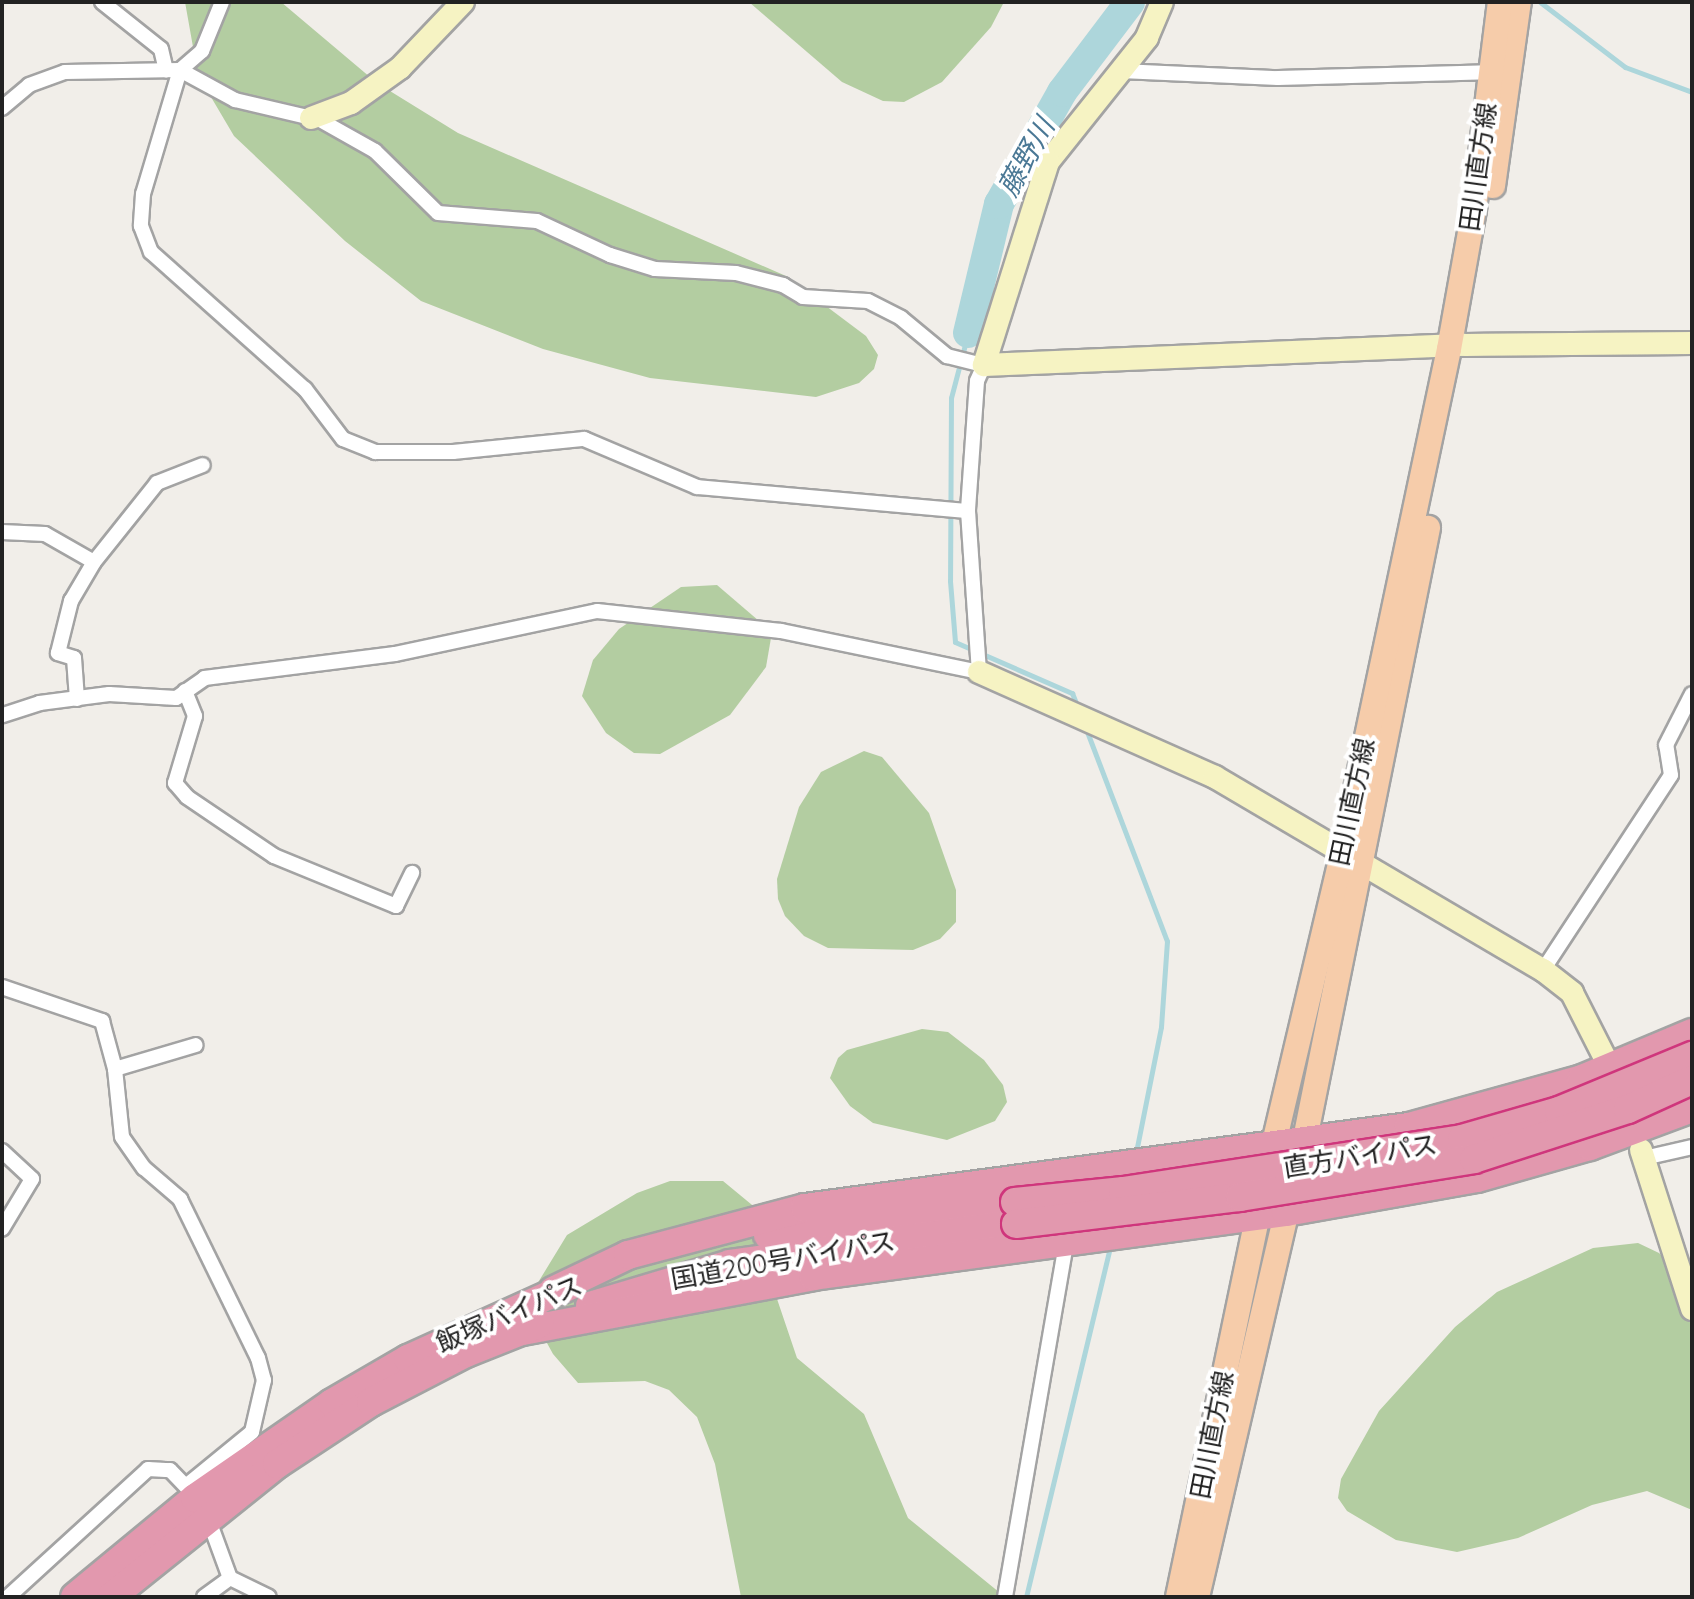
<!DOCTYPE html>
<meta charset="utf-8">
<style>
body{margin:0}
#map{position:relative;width:1694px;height:1599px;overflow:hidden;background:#f1eee9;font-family:Quicksand,"Noto Sans JP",sans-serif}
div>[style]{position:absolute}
.forest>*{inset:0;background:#b3cda1}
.stream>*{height:5px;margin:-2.5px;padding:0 2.5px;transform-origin:2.5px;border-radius:2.5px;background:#add6db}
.river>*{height:30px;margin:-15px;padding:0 15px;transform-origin:15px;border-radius:15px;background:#add6db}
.roads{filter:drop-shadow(2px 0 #a3a3a3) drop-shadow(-2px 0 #a3a3a3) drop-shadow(0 2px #a3a3a3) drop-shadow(0 -2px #a3a3a3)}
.street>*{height:14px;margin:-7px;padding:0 7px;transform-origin:7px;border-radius:7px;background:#fff}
.secondary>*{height:22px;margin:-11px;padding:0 11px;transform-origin:11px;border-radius:11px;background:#f6f3c3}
.primary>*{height:24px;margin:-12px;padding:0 12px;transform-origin:12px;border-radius:12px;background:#f6ccaa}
.highway>*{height:28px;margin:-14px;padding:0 14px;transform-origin:14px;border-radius:14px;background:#e298ae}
.bridges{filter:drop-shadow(2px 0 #cf367c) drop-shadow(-2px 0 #cf367c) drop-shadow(0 2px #cf367c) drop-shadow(0 -2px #cf367c)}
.highway-bridge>*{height:28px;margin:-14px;padding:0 14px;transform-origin:14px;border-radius:14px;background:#e298ae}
span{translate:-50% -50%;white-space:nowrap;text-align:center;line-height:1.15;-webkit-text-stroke:8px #fff;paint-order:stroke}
.street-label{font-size:26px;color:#222}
.water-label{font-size:28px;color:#4a7895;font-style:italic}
.frame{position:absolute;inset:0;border:4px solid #222;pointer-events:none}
</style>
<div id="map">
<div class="forest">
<i style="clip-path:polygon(185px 2px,281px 2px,377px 83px,458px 133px,786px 276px,866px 336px,878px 355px,874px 369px,859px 383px,816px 397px,650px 378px,543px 349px,421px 301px,345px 241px,234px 136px,198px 75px)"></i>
<i style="clip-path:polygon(749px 2px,1004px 2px,991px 27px,942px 82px,904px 102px,883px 101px,842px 82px)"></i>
<i style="clip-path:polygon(717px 585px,772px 632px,766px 667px,730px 715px,660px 754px,634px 753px,606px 733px,582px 696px,593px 660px,619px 629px,681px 587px)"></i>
<i style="clip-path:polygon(864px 751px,882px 757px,929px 813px,956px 890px,956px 922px,940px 939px,913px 950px,828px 948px,804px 936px,785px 916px,778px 899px,777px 879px,799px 807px,821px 772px)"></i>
<i style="clip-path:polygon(922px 1029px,948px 1032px,984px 1060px,1003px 1085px,1007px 1102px,995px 1121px,947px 1140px,873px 1123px,850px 1106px,830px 1078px,838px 1058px,847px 1050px)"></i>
<i style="clip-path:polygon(670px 1181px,723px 1181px,763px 1214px,775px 1293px,797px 1358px,864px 1414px,908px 1518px,1005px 1597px,741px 1597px,715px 1464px,697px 1417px,669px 1390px,645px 1381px,578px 1383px,553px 1354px,536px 1323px,531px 1294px,567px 1235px,637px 1193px)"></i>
<i style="clip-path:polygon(1638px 1243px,1659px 1253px,1692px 1284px,1692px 1510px,1647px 1491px,1592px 1505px,1518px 1538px,1457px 1552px,1396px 1540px,1347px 1511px,1338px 1498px,1341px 1479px,1379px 1411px,1455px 1327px,1497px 1292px,1593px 1248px)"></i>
</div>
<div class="stream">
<i style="left:1540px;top:2px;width:107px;rotate:37.4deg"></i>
<i style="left:1625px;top:67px;width:72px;rotate:20.5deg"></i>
<i style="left:968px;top:333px;width:67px;rotate:104.7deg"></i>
<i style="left:951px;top:398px;width:183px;rotate:90.3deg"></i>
<i style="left:950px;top:581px;width:61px;rotate:85.3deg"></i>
<i style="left:955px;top:642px;width:128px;rotate:23.6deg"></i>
<i style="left:1072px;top:693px;width:16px;rotate:68deg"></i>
<i style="left:1086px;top:729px;width:227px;rotate:69.1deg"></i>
<i style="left:1167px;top:941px;width:86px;rotate:94deg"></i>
<i style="left:1161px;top:1027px;width:127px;rotate:101.3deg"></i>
<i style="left:1026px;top:1597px;width:360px;rotate:-76.5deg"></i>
</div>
<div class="river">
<i style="left:968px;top:333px;width:133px;rotate:-76.5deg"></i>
<i style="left:999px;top:204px;width:129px;rotate:-60.6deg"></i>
<i style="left:1062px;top:92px;width:113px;rotate:-52.9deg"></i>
</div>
<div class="roads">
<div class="street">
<i style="left:102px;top:2px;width:75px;rotate:38.5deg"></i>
<i style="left:161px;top:49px;width:22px;rotate:77deg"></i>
<i style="left:222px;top:2px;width:53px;rotate:112.2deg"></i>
<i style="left:202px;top:51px;width:29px;rotate:139deg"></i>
<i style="left:180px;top:70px;width:129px;rotate:106.6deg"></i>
<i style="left:143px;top:194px;width:32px;rotate:94deg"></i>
<i style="left:141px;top:226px;width:28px;rotate:69deg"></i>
<i style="left:151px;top:252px;width:206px;rotate:41.7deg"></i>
<i style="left:305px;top:389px;width:63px;rotate:52.8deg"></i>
<i style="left:343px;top:439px;width:35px;rotate:22deg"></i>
<i style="left:375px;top:452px;width:78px"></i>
<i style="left:453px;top:452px;width:132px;rotate:-5.7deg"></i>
<i style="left:584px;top:439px;width:123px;rotate:23deg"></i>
<i style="left:697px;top:487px;width:272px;rotate:5.1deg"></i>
<i style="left:1121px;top:71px;width:157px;rotate:2.6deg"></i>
<i style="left:1278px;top:78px;width:219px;rotate:-1.6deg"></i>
<i style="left:2px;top:108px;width:35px;rotate:-40deg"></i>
<i style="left:29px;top:85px;width:38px;rotate:-20deg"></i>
<i style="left:65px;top:72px;width:115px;rotate:-1deg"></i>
<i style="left:180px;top:70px;width:63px;rotate:28.6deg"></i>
<i style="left:235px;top:100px;width:87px;rotate:13.2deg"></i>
<i style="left:320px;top:120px;width:63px;rotate:29.4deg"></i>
<i style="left:375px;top:151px;width:88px;rotate:44.5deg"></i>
<i style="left:438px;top:213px;width:99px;rotate:4.6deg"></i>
<i style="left:537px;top:221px;width:81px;rotate:25deg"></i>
<i style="left:610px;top:255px;width:47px;rotate:17.3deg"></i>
<i style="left:655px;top:269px;width:81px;rotate:2.8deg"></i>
<i style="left:736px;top:273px;width:49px;rotate:14.3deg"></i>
<i style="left:783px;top:285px;width:23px;rotate:31deg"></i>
<i style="left:803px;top:297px;width:65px;rotate:3.5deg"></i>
<i style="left:868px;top:301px;width:37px;rotate:27deg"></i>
<i style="left:901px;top:318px;width:60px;rotate:39.6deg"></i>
<i style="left:947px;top:356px;width:38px;rotate:14deg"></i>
<i style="left:984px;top:365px;width:17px;rotate:114deg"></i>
<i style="left:977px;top:381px;width:130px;rotate:94deg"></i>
<i style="left:968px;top:511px;width:161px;rotate:86.1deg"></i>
<i style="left:979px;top:672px;width:202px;rotate:-168.3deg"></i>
<i style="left:781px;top:631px;width:185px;rotate:-173.8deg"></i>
<i style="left:597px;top:611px;width:207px;rotate:168deg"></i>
<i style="left:395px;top:654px;width:192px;rotate:172.8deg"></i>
<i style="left:205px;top:678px;width:35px;rotate:145deg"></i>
<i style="left:176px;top:698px;width:67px;rotate:-176.6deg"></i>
<i style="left:109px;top:694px;width:70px;rotate:172.6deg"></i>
<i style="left:40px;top:703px;width:40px;rotate:162deg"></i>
<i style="left:2px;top:532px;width:43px;rotate:2.7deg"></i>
<i style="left:45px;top:534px;width:56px;rotate:29.7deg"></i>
<i style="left:185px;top:691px;width:27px;rotate:68deg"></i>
<i style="left:195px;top:716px;width:70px;rotate:106.6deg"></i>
<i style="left:175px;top:783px;width:18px;rotate:49deg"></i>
<i style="left:187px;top:797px;width:105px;rotate:34.1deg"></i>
<i style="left:274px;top:856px;width:132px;rotate:22.3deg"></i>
<i style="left:396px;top:906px;width:37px;rotate:-64deg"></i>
<i style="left:77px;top:699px;width:41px;rotate:-94.2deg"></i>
<i style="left:74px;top:658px;width:17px;rotate:-163deg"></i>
<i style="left:58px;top:653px;width:54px;rotate:-76deg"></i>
<i style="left:71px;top:601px;width:45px;rotate:-59.5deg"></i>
<i style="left:94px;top:562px;width:101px;rotate:-51.4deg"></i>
<i style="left:157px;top:483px;width:49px;rotate:-21.4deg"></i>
<i style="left:1543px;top:970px;width:233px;rotate:-56.7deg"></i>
<i style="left:1671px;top:775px;width:30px;rotate:-99deg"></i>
<i style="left:1666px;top:745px;width:57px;rotate:-63deg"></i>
<i style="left:2px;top:987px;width:106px;rotate:18.8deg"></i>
<i style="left:102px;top:1021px;width:50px;rotate:74.8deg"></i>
<i style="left:115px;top:1069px;width:68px;rotate:84.1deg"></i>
<i style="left:122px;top:1137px;width:38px;rotate:55deg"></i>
<i style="left:144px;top:1168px;width:48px;rotate:40.7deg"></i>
<i style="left:180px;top:1199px;width:177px;rotate:63.9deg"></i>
<i style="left:258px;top:1358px;width:23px;rotate:75deg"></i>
<i style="left:264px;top:1380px;width:53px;rotate:103deg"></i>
<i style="left:252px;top:1432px;width:84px;rotate:140.8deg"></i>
<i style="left:115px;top:1069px;width:84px;rotate:-16.5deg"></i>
<i style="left:2px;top:1151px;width:41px;rotate:43deg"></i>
<i style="left:32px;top:1179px;width:58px;rotate:121deg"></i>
<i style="left:1644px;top:1158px;width:49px;rotate:-12.9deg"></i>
<i style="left:208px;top:1518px;width:64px;rotate:69.9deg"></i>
<i style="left:230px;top:1578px;width:43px;rotate:26deg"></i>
<i style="left:8px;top:1597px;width:190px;rotate:-42.4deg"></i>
<i style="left:148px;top:1469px;width:22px;rotate:3deg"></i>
<i style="left:170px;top:1470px;width:30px;rotate:46deg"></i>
<i style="left:204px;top:1597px;width:32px;rotate:-36deg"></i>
<i style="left:1005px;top:1597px;width:358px;rotate:-80.2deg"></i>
</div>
<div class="secondary">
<i style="left:1162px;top:2px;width:39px;rotate:113deg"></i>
<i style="left:1147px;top:38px;width:159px;rotate:128.6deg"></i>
<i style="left:1048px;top:162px;width:213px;rotate:107.5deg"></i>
<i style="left:984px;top:365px;width:481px;rotate:-2.4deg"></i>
<i style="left:1465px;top:345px;width:227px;rotate:-0.5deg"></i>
<i style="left:311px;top:118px;width:43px;rotate:-20.6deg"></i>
<i style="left:351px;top:103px;width:60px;rotate:-35.5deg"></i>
<i style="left:400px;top:68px;width:91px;rotate:-46.3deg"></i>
<i style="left:979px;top:672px;width:258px;rotate:24deg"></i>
<i style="left:1215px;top:777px;width:381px;rotate:30.5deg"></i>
<i style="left:1543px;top:970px;width:37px;rotate:38deg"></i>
<i style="left:1572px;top:993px;width:71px;rotate:63.1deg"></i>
<i style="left:1641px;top:1150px;width:167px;rotate:72.2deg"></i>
</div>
<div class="primary">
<i style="left:1493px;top:186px;width:186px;rotate:-82deg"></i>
<i style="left:1301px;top:1159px;width:644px;rotate:-78.62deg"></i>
<i style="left:1270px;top:1160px;width:313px;rotate:-76.7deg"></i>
<i style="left:1342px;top:855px;width:517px;rotate:-78.06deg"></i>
<i style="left:1449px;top:349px;width:141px;rotate:-79.8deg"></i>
<i style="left:1474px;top:210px;width:210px;rotate:-82.9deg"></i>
<i style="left:1178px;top:1597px;width:406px;rotate:-78.2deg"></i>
<i style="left:1197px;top:1597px;width:414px;rotate:-76.9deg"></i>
</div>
<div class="highway">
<i style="left:768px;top:1235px;width:249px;rotate:-7.6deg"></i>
<i style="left:553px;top:1291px;width:83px;rotate:-25.6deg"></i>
<i style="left:628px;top:1255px;width:183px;rotate:-14.9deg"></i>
<i style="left:805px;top:1208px;width:609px;rotate:-7.64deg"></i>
<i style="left:1409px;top:1127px;width:180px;rotate:-15.5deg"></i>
<i style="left:1582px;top:1079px;width:119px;rotate:-22.7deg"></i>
<i style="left:590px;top:1306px;width:146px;rotate:-16.7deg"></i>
<i style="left:730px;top:1264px;width:289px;rotate:-8deg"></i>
<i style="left:523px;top:1331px;width:295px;rotate:-10.7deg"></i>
<i style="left:813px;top:1276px;width:477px;rotate:-7.7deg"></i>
<i style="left:1286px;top:1212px;width:194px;rotate:-10.1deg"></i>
<i style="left:1477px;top:1178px;width:117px;rotate:-15.8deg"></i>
<i style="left:1590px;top:1146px;width:109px;rotate:-20.4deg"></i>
<i style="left:75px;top:1597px;width:156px;rotate:-39.5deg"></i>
<i style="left:195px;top:1498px;width:167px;rotate:-34.7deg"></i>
<i style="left:332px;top:1403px;width:88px;rotate:-30.1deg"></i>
<i style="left:408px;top:1359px;width:177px;rotate:-24.4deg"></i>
<i style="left:111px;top:1597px;width:213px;rotate:-38.7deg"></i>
<i style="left:277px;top:1464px;width:113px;rotate:-33.4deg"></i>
<i style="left:371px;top:1402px;width:107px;rotate:-27.3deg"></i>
<i style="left:466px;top:1353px;width:79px;rotate:-21.7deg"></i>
</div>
</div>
<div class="bridges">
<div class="highway-bridge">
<i style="left:1015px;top:1202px;width:109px;rotate:-5.8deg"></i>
<i style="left:1123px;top:1191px;width:343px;rotate:-8.7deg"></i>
<i style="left:1462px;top:1139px;width:101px;rotate:-16.1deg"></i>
<i style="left:1559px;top:1111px;width:144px;rotate:-22.5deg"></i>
<i style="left:1016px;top:1224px;width:226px;rotate:-6.9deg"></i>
<i style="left:1240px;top:1197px;width:237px;rotate:-9.2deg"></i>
<i style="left:1474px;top:1159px;width:162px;rotate:-18deg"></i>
<i style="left:1628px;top:1109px;width:70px;rotate:-24.4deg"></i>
</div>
</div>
<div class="street-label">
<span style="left:1478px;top:167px;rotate:-82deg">田川直方線</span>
<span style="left:1352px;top:802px;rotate:-78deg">田川直方線</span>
<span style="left:1360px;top:1156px;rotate:-9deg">直方バイパス</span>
<span style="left:783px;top:1260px;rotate:-10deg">国道200号バイパス</span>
<span style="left:509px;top:1314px;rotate:-23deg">飯塚バイパス</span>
<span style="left:1212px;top:1435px;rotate:-79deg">田川直方線</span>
</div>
<div class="water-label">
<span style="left:1026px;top:157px;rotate:-61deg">藤野川</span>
</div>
<div class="frame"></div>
</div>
